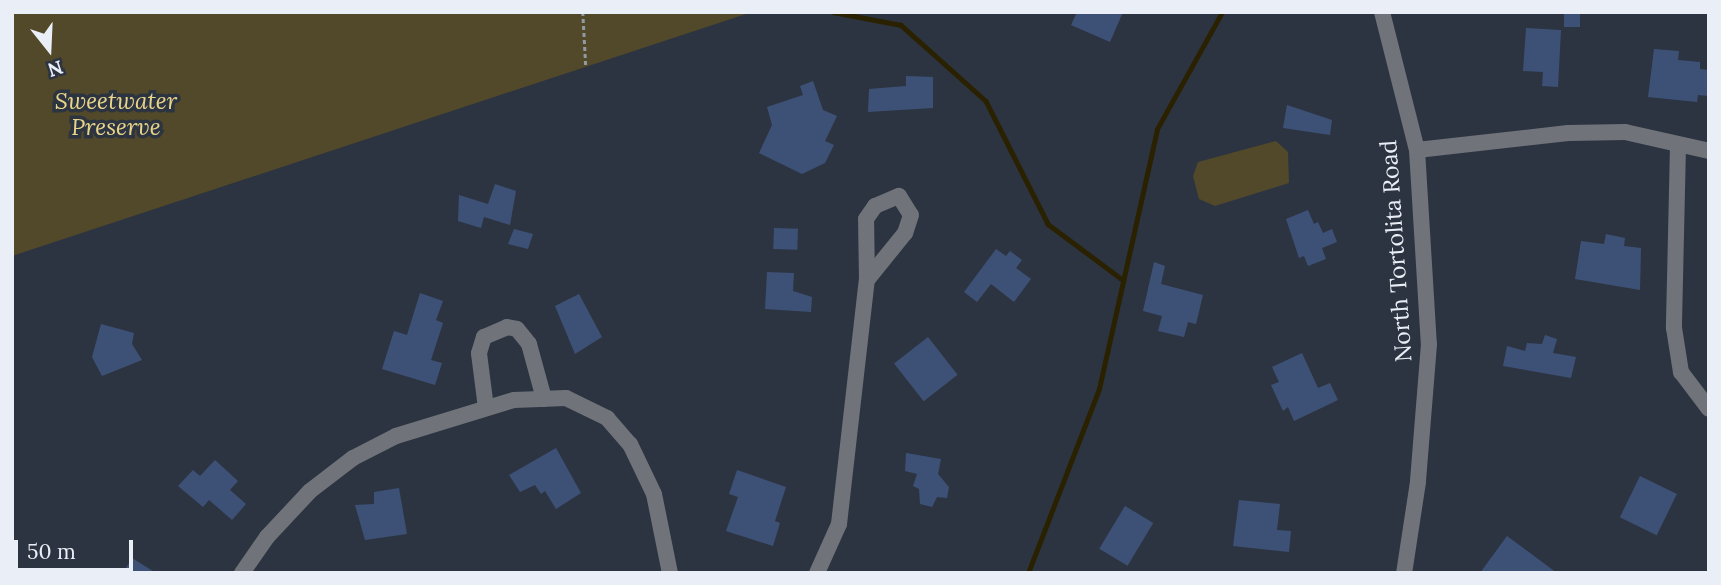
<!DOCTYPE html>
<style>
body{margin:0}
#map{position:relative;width:1721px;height:585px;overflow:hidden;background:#2d3441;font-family:Lora,serif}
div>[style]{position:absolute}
.green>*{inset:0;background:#514929}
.stream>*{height:4.5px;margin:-2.25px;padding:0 2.25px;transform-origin:2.25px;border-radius:2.25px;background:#292100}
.building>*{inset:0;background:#3d5177;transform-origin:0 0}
.path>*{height:2.5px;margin-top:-1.25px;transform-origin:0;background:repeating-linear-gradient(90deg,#9399a3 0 3.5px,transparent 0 7px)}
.minor>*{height:16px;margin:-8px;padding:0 8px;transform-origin:8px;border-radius:8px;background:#70747a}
span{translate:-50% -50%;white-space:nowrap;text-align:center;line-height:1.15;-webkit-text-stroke:7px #2d3441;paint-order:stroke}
.park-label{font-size:23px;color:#e8d589;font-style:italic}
.street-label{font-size:23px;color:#eaeff7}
.frame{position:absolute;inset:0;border:14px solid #eaeff7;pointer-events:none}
.north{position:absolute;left:14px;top:14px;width:70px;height:70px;-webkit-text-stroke:5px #2d3441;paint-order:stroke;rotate:162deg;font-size:19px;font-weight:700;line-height:28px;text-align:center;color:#eaeff7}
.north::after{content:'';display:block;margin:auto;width:24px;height:32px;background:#eaeff7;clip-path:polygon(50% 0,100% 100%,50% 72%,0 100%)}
.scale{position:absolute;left:14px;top:540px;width:119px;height:32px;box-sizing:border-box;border:4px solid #eaeff7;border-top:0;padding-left:9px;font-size:21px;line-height:24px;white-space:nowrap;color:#eaeff7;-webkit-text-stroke:5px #2d3441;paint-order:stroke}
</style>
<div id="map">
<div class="green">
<i style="clip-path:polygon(12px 12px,752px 12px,12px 256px)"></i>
<i style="clip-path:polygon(1276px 141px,1288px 152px,1289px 183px,1215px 206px,1199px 199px,1193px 176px,1198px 162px)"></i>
</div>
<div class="stream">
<i style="left:833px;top:12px;width:69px;rotate:10.8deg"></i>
<i style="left:901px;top:25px;width:114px;rotate:41.8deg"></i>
<i style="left:986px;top:101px;width:138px;rotate:63.2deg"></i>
<i style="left:1048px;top:224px;width:94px;rotate:36.7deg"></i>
<i style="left:1028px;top:573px;width:197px;rotate:-68.9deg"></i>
<i style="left:1099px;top:389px;width:266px;rotate:-77.4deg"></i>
<i style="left:1157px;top:129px;width:134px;rotate:-60.9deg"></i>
</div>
<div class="building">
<i style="clip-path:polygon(1077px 12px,1123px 12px,1110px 42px,1071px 25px)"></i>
<i style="left:1564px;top:12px;width:16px;height:15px"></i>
<i style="clip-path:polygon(1526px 28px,1561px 30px,1558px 87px,1542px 86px,1543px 72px,1523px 71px)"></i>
<i style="clip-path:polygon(1654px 49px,1679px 51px,1678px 60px,1700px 62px,1700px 69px,1709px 70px,1709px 96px,1698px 95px,1697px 102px,1648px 97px)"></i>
<i style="clip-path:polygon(906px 76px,933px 77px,933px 108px,868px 112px,869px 89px,906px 86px)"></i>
<i style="clip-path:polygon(813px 81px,823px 110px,837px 116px,825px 141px,834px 145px,825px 163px,802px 174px,759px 153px,772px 125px,767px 107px,803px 95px,800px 86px)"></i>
<i style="clip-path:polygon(1287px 105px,1332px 120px,1330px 135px,1283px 128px)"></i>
<i style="clip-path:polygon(495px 184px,516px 191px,510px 225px,484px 217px,481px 228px,458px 221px,459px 195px,488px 204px)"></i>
<i style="clip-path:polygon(1308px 210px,1314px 224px,1318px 222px,1323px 233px,1332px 229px,1337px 242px,1322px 248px,1326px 259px,1308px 266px,1304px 256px,1299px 258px,1286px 219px)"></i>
<i style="left:774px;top:228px;width:24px;height:21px;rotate:2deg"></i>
<i style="clip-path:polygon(514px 229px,533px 234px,528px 249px,508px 244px)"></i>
<i style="clip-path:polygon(1606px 234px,1625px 238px,1624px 246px,1641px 248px,1640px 290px,1575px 279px,1581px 241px,1604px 244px)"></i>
<i style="clip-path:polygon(996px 249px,1006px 256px,1010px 251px,1022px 260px,1016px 268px,1031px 279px,1014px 302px,991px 284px,977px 302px,964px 292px)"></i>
<i style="clip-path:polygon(1154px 262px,1165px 266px,1161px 284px,1203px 295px,1196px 324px,1188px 322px,1184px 337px,1158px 331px,1162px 316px,1143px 311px)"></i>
<i style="clip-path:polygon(767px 272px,794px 273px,793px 291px,812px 297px,811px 312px,765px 309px)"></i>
<i style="clip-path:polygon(420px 293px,443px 301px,436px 320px,443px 323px,431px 360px,442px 363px,435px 385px,382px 369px,394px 331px,407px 335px)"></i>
<i style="clip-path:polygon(579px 294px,602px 337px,575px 354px,555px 306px)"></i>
<i style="clip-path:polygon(101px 324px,134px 333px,132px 344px,142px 360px,102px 376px,92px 357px)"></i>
<i style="clip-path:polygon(1545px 335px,1557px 339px,1553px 353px,1576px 357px,1571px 378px,1503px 366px,1507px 346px,1525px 351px,1527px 343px,1542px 344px)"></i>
<i style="left:928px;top:337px;width:48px;height:43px;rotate:52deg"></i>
<i style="clip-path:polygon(1302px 353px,1318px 388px,1330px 383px,1338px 400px,1294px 421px,1288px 407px,1283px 411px,1271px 385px,1279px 382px,1272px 367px)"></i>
<i style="clip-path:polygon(556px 448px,581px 493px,556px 509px,545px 491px,541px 494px,535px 485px,520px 492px,509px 475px)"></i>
<i style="clip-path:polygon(906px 453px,941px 459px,938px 474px,949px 487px,947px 498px,937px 497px,932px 507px,920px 504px,919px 489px,913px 486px,917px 474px,905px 471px)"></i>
<i style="clip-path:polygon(215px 460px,238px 481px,230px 490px,246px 504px,232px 520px,209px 500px,203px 507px,178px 486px,193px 470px,200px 476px)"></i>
<i style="clip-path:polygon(737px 470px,786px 487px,775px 521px,780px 523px,773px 546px,726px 531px,738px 497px,729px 494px)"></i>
<i style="left:1640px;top:476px;width:41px;height:46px;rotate:26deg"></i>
<i style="clip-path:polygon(399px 488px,407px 534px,365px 540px,355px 505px,374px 504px,374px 492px)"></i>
<i style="clip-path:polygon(1239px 500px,1280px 504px,1277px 530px,1291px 531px,1289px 552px,1233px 546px)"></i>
<i style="left:1125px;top:506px;width:33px;height:50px;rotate:31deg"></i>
<i style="clip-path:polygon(1507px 536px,1557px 573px,1480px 573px)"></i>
<i style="clip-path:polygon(132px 558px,156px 573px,123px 573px)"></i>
</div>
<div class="path">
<i style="left:583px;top:12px;width:55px;rotate:86.9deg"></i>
</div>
<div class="minor">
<i style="left:1382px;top:12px;width:142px;rotate:75.8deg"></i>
<i style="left:1417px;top:150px;width:194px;rotate:86.5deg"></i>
<i style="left:1429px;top:344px;width:138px;rotate:94.6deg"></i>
<i style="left:1418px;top:482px;width:92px;rotate:98.7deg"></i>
<i style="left:1678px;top:146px;width:182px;rotate:91.3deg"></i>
<i style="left:1674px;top:328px;width:45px;rotate:81deg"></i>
<i style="left:1681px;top:372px;width:46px;rotate:52.9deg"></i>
<i style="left:1417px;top:150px;width:152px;rotate:-6.4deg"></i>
<i style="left:1568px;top:133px;width:57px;rotate:-1deg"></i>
<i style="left:1625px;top:132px;width:86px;rotate:12.7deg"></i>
<i style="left:486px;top:408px;width:55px;rotate:-97.3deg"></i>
<i style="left:479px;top:353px;width:17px;rotate:-73deg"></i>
<i style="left:484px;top:337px;width:25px;rotate:-23deg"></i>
<i style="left:507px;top:327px;width:10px;rotate:11deg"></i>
<i style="left:517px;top:329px;width:19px;rotate:51deg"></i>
<i style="left:529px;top:344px;width:57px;rotate:74.7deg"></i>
<i style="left:242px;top:573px;width:44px;rotate:-55.2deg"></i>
<i style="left:267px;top:537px;width:63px;rotate:-46.9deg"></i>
<i style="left:310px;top:491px;width:54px;rotate:-37.5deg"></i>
<i style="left:353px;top:458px;width:48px;rotate:-27.1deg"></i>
<i style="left:396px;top:436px;width:123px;rotate:-17deg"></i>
<i style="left:514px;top:400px;width:52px;rotate:-2.2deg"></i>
<i style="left:566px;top:398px;width:46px;rotate:26deg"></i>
<i style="left:607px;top:418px;width:35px;rotate:49deg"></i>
<i style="left:630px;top:444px;width:55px;rotate:64.4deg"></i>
<i style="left:654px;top:494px;width:81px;rotate:78.6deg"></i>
<i style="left:817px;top:573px;width:54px;rotate:-65.8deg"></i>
<i style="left:839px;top:524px;width:246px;rotate:-83.5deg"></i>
<i style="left:867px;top:280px;width:61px;rotate:-90.9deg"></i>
<i style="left:866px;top:219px;width:16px;rotate:-55deg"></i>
<i style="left:875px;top:206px;width:26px;rotate:-23deg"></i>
<i style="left:899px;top:196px;width:22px;rotate:58deg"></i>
<i style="left:911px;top:215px;width:19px;rotate:108deg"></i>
<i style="left:905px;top:233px;width:60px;rotate:129deg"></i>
</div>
<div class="park-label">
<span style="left:116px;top:114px">Sweetwater<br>Preserve</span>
</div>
<div class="street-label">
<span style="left:1396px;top:251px;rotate:-94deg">North Tortolita Road</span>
</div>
<div class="frame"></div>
<div class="north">N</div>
<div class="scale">50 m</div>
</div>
